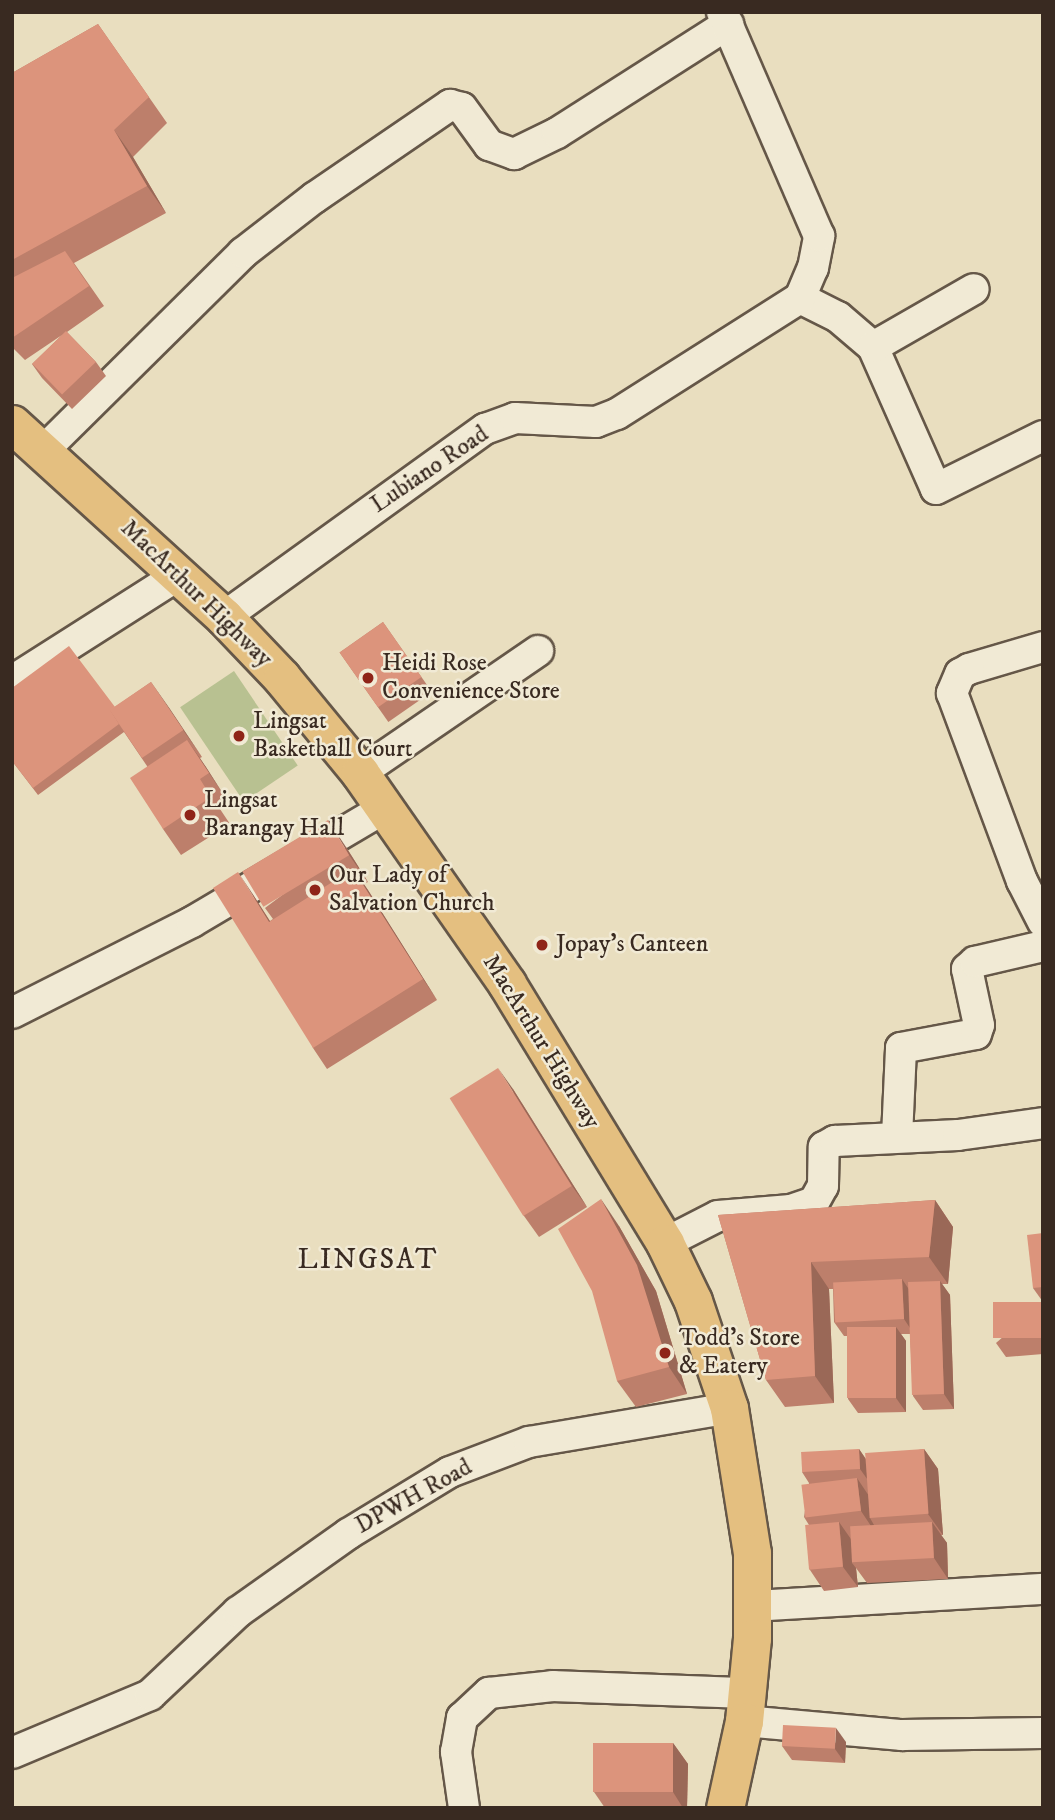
<!DOCTYPE html>
<style>
body{margin:0}
#map{position:relative;width:1055px;height:1820px;overflow:hidden;background:#e9debf;font-family:"IM FELL DW Pica",serif}
div>[style]{position:absolute}
.green>*{inset:0;background:#b8c191;transform-origin:0 0}
.roads{filter:drop-shadow(2px 0 #655748) drop-shadow(-2px 0 #655748) drop-shadow(0 2px #655748) drop-shadow(0 -2px #655748)}
.minor>*{height:30px;margin:-15px;padding:0 15px;transform-origin:15px;border-radius:15px;background:#f1ead5}
.major>*{height:37px;margin:-18.5px;padding:0 18.5px;transform-origin:18.5px;border-radius:18.5px;background:#e4bf80}
.wall>*{inset:0;background:#bd7f6b;transform-origin:0 0}
.shaded-wall>*{inset:0;background:#9a6857}
.building>*{inset:0;background:#dc947c;transform-origin:0 0}
.dots>*{width:19px;height:19px;translate:-50% -50%;box-sizing:border-box;border:4px solid #f1ead5;border-radius:50%}
span{translate:-50% -50%;white-space:nowrap;text-align:center;line-height:1.15;-webkit-text-stroke:5px #f1ead5;paint-order:stroke}
.street-label{font-size:24px;color:#392a21}
.poi-label{font-size:24px;color:#392a21}
.left{translate:0 -50%;text-align:left}
.quarter-label{font-size:28px;color:#392a21;letter-spacing:2px}
.frame{position:absolute;inset:0;border:14px solid #392a21;pointer-events:none}
</style>
<div id="map">
<div class="green">
<i style="left:234px;top:671px;width:114px;height:65px;rotate:56deg"></i>
</div>
<div class="roads">
<div class="minor">
<i style="left:800px;top:298px;width:42px;rotate:26.6deg"></i>
<i style="left:838px;top:317px;width:46px;rotate:40.6deg"></i>
<i style="left:873px;top:347px;width:155px;rotate:66.1deg"></i>
<i style="left:936px;top:489px;width:119px;rotate:-26.4deg"></i>
<i style="left:873px;top:347px;width:116px;rotate:-29.9deg"></i>
<i style="left:44px;top:450px;width:280px;rotate:-44.7deg"></i>
<i style="left:243px;top:253px;width:90px;rotate:-37.8deg"></i>
<i style="left:314px;top:198px;width:165px;rotate:-34.4deg"></i>
<i style="left:450px;top:105px;width:12px;rotate:14deg"></i>
<i style="left:462px;top:108px;width:46px;rotate:53.9deg"></i>
<i style="left:489px;top:145px;width:27px;rotate:20deg"></i>
<i style="left:514px;top:154px;width:48px;rotate:-26deg"></i>
<i style="left:557px;top:133px;width:203px;rotate:-32.5deg"></i>
<i style="left:224px;top:617px;width:322px;rotate:-35.8deg"></i>
<i style="left:485px;top:429px;width:32px;rotate:-20deg"></i>
<i style="left:515px;top:418px;width:81px;rotate:2.8deg"></i>
<i style="left:596px;top:422px;width:22px;rotate:-21deg"></i>
<i style="left:617px;top:414px;width:217px;rotate:-32.4deg"></i>
<i style="left:800px;top:298px;width:33px;rotate:-67deg"></i>
<i style="left:813px;top:268px;width:33px;rotate:-79deg"></i>
<i style="left:819px;top:236px;width:244px;rotate:-113.4deg"></i>
<i style="left:1043px;top:647px;width:77px;rotate:163.4deg"></i>
<i style="left:969px;top:669px;width:10px;rotate:151deg"></i>
<i style="left:960px;top:674px;width:21px;rotate:113deg"></i>
<i style="left:952px;top:693px;width:201px;rotate:69.6deg"></i>
<i style="left:1022px;top:881px;width:46px;rotate:62.9deg"></i>
<i style="left:12px;top:681px;width:199px;rotate:-32.5deg"></i>
<i style="left:360px;top:773px;width:216px;rotate:-34.4deg"></i>
<i style="left:12px;top:1013px;width:202px;rotate:-26.8deg"></i>
<i style="left:192px;top:922px;width:224px;rotate:-30.6deg"></i>
<i style="left:897px;top:1137px;width:89px;rotate:-87.4deg"></i>
<i style="left:901px;top:1048px;width:76px;rotate:-10.6deg"></i>
<i style="left:976px;top:1034px;width:9px;rotate:-72deg"></i>
<i style="left:979px;top:1025px;width:57px;rotate:-102.1deg"></i>
<i style="left:967px;top:969px;width:11px;rotate:-41deg"></i>
<i style="left:975px;top:962px;width:70px;rotate:-13.2deg"></i>
<i style="left:665px;top:1243px;width:59px;rotate:-27deg"></i>
<i style="left:718px;top:1216px;width:73px;rotate:-4.7deg"></i>
<i style="left:791px;top:1210px;width:24px;rotate:-19deg"></i>
<i style="left:814px;top:1202px;width:18px;rotate:-61deg"></i>
<i style="left:823px;top:1186px;width:39px;rotate:-89deg"></i>
<i style="left:824px;top:1147px;width:13px;rotate:-29deg"></i>
<i style="left:835px;top:1141px;width:123px;rotate:-2.8deg"></i>
<i style="left:958px;top:1135px;width:86px;rotate:-8deg"></i>
<i style="left:753px;top:1606px;width:290px;rotate:-3.4deg"></i>
<i style="left:744px;top:1721px;width:159px;rotate:5.1deg"></i>
<i style="left:902px;top:1735px;width:141px;rotate:-0.8deg"></i>
<i style="left:12px;top:1753px;width:150px;rotate:-22.8deg"></i>
<i style="left:150px;top:1695px;width:121px;rotate:-43.3deg"></i>
<i style="left:238px;top:1612px;width:135px;rotate:-35.3deg"></i>
<i style="left:348px;top:1534px;width:119px;rotate:-31.3deg"></i>
<i style="left:450px;top:1472px;width:85px;rotate:-20.8deg"></i>
<i style="left:529px;top:1442px;width:203px;rotate:-9.6deg"></i>
<i style="left:464px;top:1808px;width:57px;rotate:-98.1deg"></i>
<i style="left:456px;top:1752px;width:35px;rotate:-80deg"></i>
<i style="left:462px;top:1718px;width:37px;rotate:-43deg"></i>
<i style="left:489px;top:1693px;width:64px;rotate:-6.2deg"></i>
<i style="left:553px;top:1686px;width:193px;rotate:2.1deg"></i>
</div>
<div class="major">
<i style="left:12px;top:424px;width:287px;rotate:42.3deg"></i>
<i style="left:224px;top:617px;width:84px;rotate:46.4deg"></i>
<i style="left:282px;top:678px;width:123px;rotate:50.6deg"></i>
<i style="left:360px;top:773px;width:257px;rotate:55.1deg"></i>
<i style="left:507px;top:984px;width:303px;rotate:58.6deg"></i>
<i style="left:665px;top:1243px;width:64px;rotate:64.2deg"></i>
<i style="left:693px;top:1301px;width:113px;rotate:71.4deg"></i>
<i style="left:729px;top:1408px;width:147px;rotate:81deg"></i>
<i style="left:752px;top:1553px;width:85px;rotate:90deg"></i>
<i style="left:752px;top:1638px;width:83px;rotate:95.5deg"></i>
<i style="left:744px;top:1721px;width:89px;rotate:102.3deg"></i>
</div>
</div>
<div class="wall">
<i style="clip-path:polygon(98px 24px,167px 123px,133px 157px,166px 213px,74px 263px,104px 306px,67px 332px,96px 362px,106px 376px,72px 409px,42px 378px,32px 364px,62px 335px,25px 360px,12px 347px,12px 73px)"></i>
<i style="left:383px;top:622px;width:85px;height:53px;rotate:55deg"></i>
<i style="clip-path:polygon(151px 682px,202px 757px,200px 758px,227px 800px,218px 806px,230px 824px,181px 855px,163px 829px,147px 766px,124px 732px,38px 795px,12px 761px,115px 707px)"></i>
<i style="clip-path:polygon(346px 847px,368px 882px,364px 884px,437px 1000px,327px 1069px,313px 1048px,252px 893px,270px 921px,273px 919px,265px 908px)"></i>
<i style="clip-path:polygon(513px 1089px,587px 1207px,539px 1237px,524px 1216px)"></i>
<i style="clip-path:polygon(935px 1200px,953px 1227px,948px 1284px,942px 1284px,950px 1295px,954px 1409px,923px 1410px,913px 1396px,910px 1334px,901px 1334px,906px 1341px,906px 1412px,858px 1413px,848px 1399px,847px 1336px,844px 1336px,834px 1322px,833px 1289px,829px 1289px,834px 1403px,785px 1407px,766px 1380px,718px 1215px)"></i>
<i style="clip-path:polygon(619px 1226px,656px 1291px,687px 1394px,636px 1407px,617px 1381px)"></i>
<i style="clip-path:polygon(1043px 1233px,1043px 1302px,1033px 1288px)"></i>
<i style="clip-path:polygon(1043px 1302px,1043px 1354px,1006px 1357px,996px 1343px)"></i>
<i style="clip-path:polygon(859px 1449px,866px 1459px,924px 1449px,938px 1469px,943px 1535px,941px 1535px,947px 1543px,948px 1579px,867px 1583px,856px 1568px,858px 1587px,824px 1591px,810px 1570px,809px 1525px,804px 1517px,809px 1483px,802px 1472px)"></i>
<i style="clip-path:polygon(846px 1742px,845px 1763px,792px 1760px,782px 1746px)"></i>
<i style="clip-path:polygon(673px 1743px,688px 1764px,687px 1808px,605px 1808px,594px 1792px)"></i>
</div>
<div class="shaded-wall">
<i style="clip-path:polygon(114px 130px,133px 157px,166px 213px,147px 186px)"></i>
<i style="clip-path:polygon(151px 682px,170px 709px,202px 757px,183px 730px)"></i>
<i style="clip-path:polygon(187px 740px,206px 767px,227px 800px)"></i>
<i style="clip-path:polygon(328px 820px,346px 847px,368px 882px,349px 855px)"></i>
<i style="clip-path:polygon(353px 869px,368px 890px,437px 1000px,423px 979px)"></i>
<i style="clip-path:polygon(238px 872px,252px 893px,283px 942px,269px 922px)"></i>
<i style="clip-path:polygon(498px 1068px,513px 1089px,587px 1207px,572px 1186px)"></i>
<i style="clip-path:polygon(601px 1199px,619px 1226px,656px 1291px,687px 1394px,669px 1367px)"></i>
<i style="clip-path:polygon(935px 1200px,953px 1227px,948px 1284px,929px 1257px)"></i>
<i style="clip-path:polygon(811px 1262px,829px 1289px,834px 1403px,815px 1376px)"></i>
<i style="clip-path:polygon(902px 1279px,912px 1294px,914px 1334px,904px 1319px)"></i>
<i style="clip-path:polygon(940px 1281px,950px 1295px,954px 1409px,944px 1394px)"></i>
<i style="clip-path:polygon(896px 1327px,906px 1341px,906px 1412px,896px 1398px)"></i>
<i style="clip-path:polygon(859px 1449px,873px 1470px,875px 1490px,860px 1469px)"></i>
<i style="clip-path:polygon(924px 1449px,938px 1469px,943px 1535px,928px 1514px)"></i>
<i style="clip-path:polygon(857px 1478px,871px 1499px,870px 1518px,874px 1525px,875px 1532px,861px 1511px)"></i>
<i style="clip-path:polygon(839px 1522px,853px 1542px,852px 1563px,856px 1568px,858px 1587px,843px 1567px)"></i>
<i style="clip-path:polygon(932px 1522px,947px 1543px,948px 1579px,934px 1558px)"></i>
<i style="clip-path:polygon(836px 1728px,846px 1742px,845px 1763px,835px 1749px)"></i>
<i style="clip-path:polygon(673px 1743px,688px 1764px,687px 1808px,683px 1808px,673px 1792px)"></i>
</div>
<div class="building">
<i style="clip-path:polygon(98px 24px,149px 97px,114px 130px,147px 186px,12px 260px,12px 73px)"></i>
<i style="clip-path:polygon(65px 251px,89px 286px,12px 338px,12px 278px)"></i>
<i style="left:66px;top:331px;width:43px;height:47px;rotate:46deg"></i>
<i style="left:383px;top:622px;width:67px;height:53px;rotate:55deg"></i>
<i style="clip-path:polygon(69px 646px,115px 707px,110px 710px,119px 724px,33px 788px,12px 761px,12px 688px)"></i>
<i style="left:151px;top:682px;width:58px;height:50px;rotate:56deg"></i>
<i style="clip-path:polygon(187px 740px,209px 773px,200px 779px,211px 797px,163px 829px,130px 778px)"></i>
<i style="left:328px;top:820px;width:41px;height:100px;rotate:59deg"></i>
<i style="clip-path:polygon(353px 869px,423px 979px,313px 1048px,213px 888px,238px 872px,269px 922px)"></i>
<i style="left:498px;top:1068px;width:139px;height:57px;rotate:58deg"></i>
<i style="clip-path:polygon(601px 1199px,637px 1265px,669px 1367px,617px 1381px,592px 1291px,558px 1229px)"></i>
<i style="clip-path:polygon(935px 1200px,929px 1257px,811px 1262px,815px 1376px,766px 1380px,718px 1215px)"></i>
<i style="clip-path:polygon(1043px 1233px,1043px 1287px,1033px 1288px,1027px 1235px)"></i>
<i style="left:902px;top:1279px;width:40px;height:69px;rotate:87deg"></i>
<i style="left:940px;top:1281px;width:113px;height:32px;rotate:88deg"></i>
<i style="left:1043px;top:1302px;width:36px;height:50px;rotate:90deg"></i>
<i style="left:896px;top:1327px;width:71px;height:49px;rotate:90deg"></i>
<i style="left:859px;top:1449px;width:20px;height:58px;rotate:87deg"></i>
<i style="left:924px;top:1449px;width:65px;height:59px;rotate:86deg"></i>
<i style="left:857px;top:1478px;width:33px;height:56px;rotate:83deg"></i>
<i style="left:839px;top:1522px;width:45px;height:34px;rotate:85deg"></i>
<i style="left:932px;top:1522px;width:36px;height:82px;rotate:87deg"></i>
<i style="left:783px;top:1725px;width:53px;height:21px;rotate:3deg"></i>
<i style="left:673px;top:1743px;width:49px;height:80px;rotate:90deg"></i>
</div>
<div class="dots">
<i style="left:368px;top:678px;background:#8f2418"></i>
<i style="left:239px;top:736px;background:#8f2418"></i>
<i style="left:190px;top:815px;background:#8f2418"></i>
<i style="left:315px;top:890px;background:#8f2418"></i>
<i style="left:542px;top:945px;background:#8f2418"></i>
<i style="left:665px;top:1353px;background:#8f2418"></i>
</div>
<div class="street-label">
<span style="left:430px;top:470px;rotate:-34deg">Lubiano Road</span>
<span style="left:196px;top:594px;rotate:44deg">MacArthur Highway</span>
<span style="left:541px;top:1042px;rotate:58deg">MacArthur Highway</span>
<span style="left:414px;top:1497px;rotate:-29deg">DPWH Road</span>
</div>
<div class="poi-label">
<span class="left" style="left:382px;top:678px">Heidi Rose<br>Convenience Store</span>
<span class="left" style="left:253px;top:736px">Lingsat<br>Basketball Court</span>
<span class="left" style="left:204px;top:815px">Lingsat<br>Barangay Hall</span>
<span class="left" style="left:329px;top:890px">Our Lady of<br>Salvation Church</span>
<span class="left" style="left:556px;top:945px">Jopay's Canteen</span>
<span class="left" style="left:679px;top:1353px">Todd's Store<br>&amp; Eatery</span>
</div>
<div class="quarter-label">
<span style="left:368px;top:1260px">LINGSAT</span>
</div>
<div class="frame"></div>
</div>
